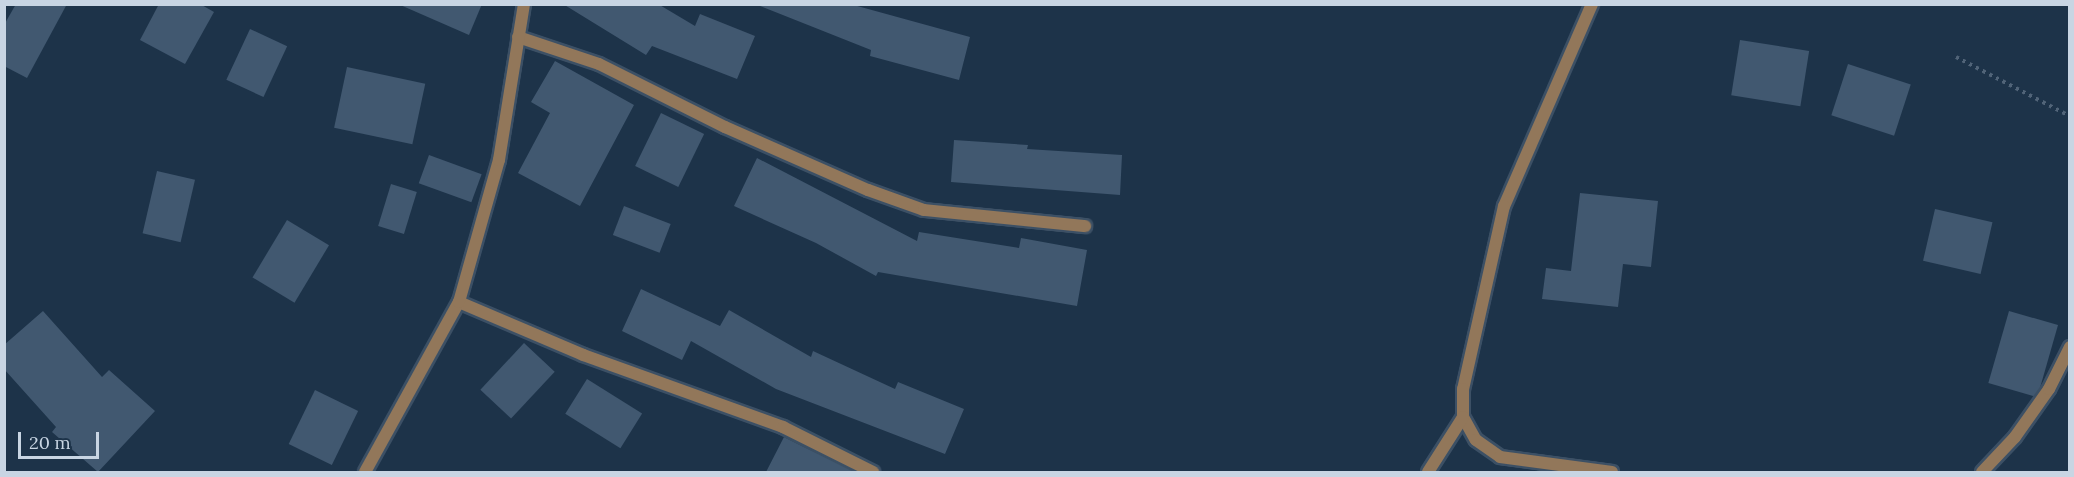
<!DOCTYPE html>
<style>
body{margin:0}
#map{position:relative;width:2074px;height:477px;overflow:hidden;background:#1d3349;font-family:Lora,serif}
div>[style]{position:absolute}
.building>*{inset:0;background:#415870;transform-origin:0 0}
.path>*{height:4px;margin-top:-2px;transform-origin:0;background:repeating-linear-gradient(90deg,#516478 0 3px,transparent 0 7.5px)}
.roads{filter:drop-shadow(2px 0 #3c5065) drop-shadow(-2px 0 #3c5065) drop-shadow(0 2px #3c5065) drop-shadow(0 -2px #3c5065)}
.minor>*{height:12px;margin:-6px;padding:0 6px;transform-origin:6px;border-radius:6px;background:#92775a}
span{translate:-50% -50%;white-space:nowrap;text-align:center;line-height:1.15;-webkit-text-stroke:6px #1d3349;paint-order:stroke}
.frame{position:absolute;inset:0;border:6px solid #c8d5e3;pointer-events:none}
.scale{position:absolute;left:18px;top:432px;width:81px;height:27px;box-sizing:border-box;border:3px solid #c8d5e3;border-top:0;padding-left:8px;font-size:18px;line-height:21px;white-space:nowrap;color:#c8d5e3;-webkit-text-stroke:4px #1d3349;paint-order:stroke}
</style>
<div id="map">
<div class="building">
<i style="clip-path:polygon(16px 4px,67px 4px,27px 78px,4px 66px,4px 25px)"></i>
<i style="clip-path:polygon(159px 4px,200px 4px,214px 12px,185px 64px,140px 40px)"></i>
<i style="clip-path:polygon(398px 4px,482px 4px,469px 35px)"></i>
<i style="clip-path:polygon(563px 4px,658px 4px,695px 26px,700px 14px,755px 36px,737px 79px,652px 46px,646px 55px)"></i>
<i style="clip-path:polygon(755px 4px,850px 4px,970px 37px,959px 80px,870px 56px,871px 50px)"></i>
<i style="left:250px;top:29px;width:41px;height:56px;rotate:25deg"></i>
<i style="left:1740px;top:40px;width:70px;height:56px;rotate:9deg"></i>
<i style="clip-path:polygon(555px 61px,634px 105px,580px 206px,518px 173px,550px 113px,531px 102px)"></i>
<i style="left:1848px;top:64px;width:66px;height:54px;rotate:18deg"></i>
<i style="left:347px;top:67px;width:80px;height:62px;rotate:12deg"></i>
<i style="left:661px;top:113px;width:48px;height:59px;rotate:26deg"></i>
<i style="clip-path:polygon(954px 140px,1028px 145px,1027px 149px,1122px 155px,1120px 195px,951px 182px)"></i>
<i style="left:429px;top:155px;width:56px;height:30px;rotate:20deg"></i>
<i style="clip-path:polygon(757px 158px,917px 241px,919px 232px,1019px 248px,1021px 238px,1087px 250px,1077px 306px,878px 272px,876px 276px,816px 243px,734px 206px)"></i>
<i style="left:157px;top:171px;width:39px;height:64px;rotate:13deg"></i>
<i style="left:391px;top:184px;width:27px;height:44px;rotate:17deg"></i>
<i style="clip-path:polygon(1580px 193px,1658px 201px,1651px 267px,1623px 264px,1618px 307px,1542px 299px,1546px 268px,1571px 271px)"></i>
<i style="left:624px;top:206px;width:50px;height:31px;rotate:21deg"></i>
<i style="left:1935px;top:209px;width:59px;height:53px;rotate:13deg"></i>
<i style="left:287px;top:220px;width:49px;height:67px;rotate:31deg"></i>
<i style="clip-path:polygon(641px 289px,720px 326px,729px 310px,811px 357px,813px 351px,895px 389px,898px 382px,964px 409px,945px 454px,776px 389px,691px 341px,682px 360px,622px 331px)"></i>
<i style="clip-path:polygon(43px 311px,102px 377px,109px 370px,155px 411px,98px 472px,52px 432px,56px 427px,4px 369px,4px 345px)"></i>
<i style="left:2009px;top:311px;width:51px;height:75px;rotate:16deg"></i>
<i style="left:524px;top:343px;width:42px;height:64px;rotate:43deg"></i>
<i style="left:587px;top:379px;width:65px;height:41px;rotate:32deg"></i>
<i style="left:315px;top:390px;width:48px;height:60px;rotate:26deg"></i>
<i style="clip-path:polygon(784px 437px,800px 445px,856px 472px,766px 472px)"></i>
</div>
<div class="path">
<i style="left:1956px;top:57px;width:128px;rotate:27.4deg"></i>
</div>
<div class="roads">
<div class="minor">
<i style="left:1592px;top:4px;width:220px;rotate:113.5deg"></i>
<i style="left:1504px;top:206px;width:188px;rotate:102.6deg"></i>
<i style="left:1463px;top:389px;width:28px;rotate:90deg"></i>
<i style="left:1463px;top:417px;width:26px;rotate:61deg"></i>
<i style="left:1476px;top:440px;width:29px;rotate:35deg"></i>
<i style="left:1500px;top:457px;width:113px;rotate:7.6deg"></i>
<i style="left:518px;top:37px;width:85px;rotate:18.4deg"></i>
<i style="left:599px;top:64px;width:141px;rotate:26.6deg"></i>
<i style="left:725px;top:127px;width:156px;rotate:23.8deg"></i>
<i style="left:868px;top:190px;width:59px;rotate:19.7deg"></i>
<i style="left:924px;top:210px;width:162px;rotate:5.7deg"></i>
<i style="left:459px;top:302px;width:135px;rotate:23.1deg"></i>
<i style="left:583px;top:355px;width:213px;rotate:19.8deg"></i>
<i style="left:783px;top:427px;width:101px;rotate:26.6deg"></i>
<i style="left:365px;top:472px;width:194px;rotate:-61.1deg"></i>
<i style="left:459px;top:302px;width:148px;rotate:-74.3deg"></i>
<i style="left:499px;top:160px;width:158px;rotate:-80.9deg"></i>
<i style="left:1428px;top:472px;width:65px;rotate:-57.5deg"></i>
<i style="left:1982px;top:472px;width:48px;rotate:-46.7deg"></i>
<i style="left:2015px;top:437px;width:59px;rotate:-54.7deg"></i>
<i style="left:2049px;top:389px;width:47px;rotate:-63.4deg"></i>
</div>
</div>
<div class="frame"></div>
<div class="scale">20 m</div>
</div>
